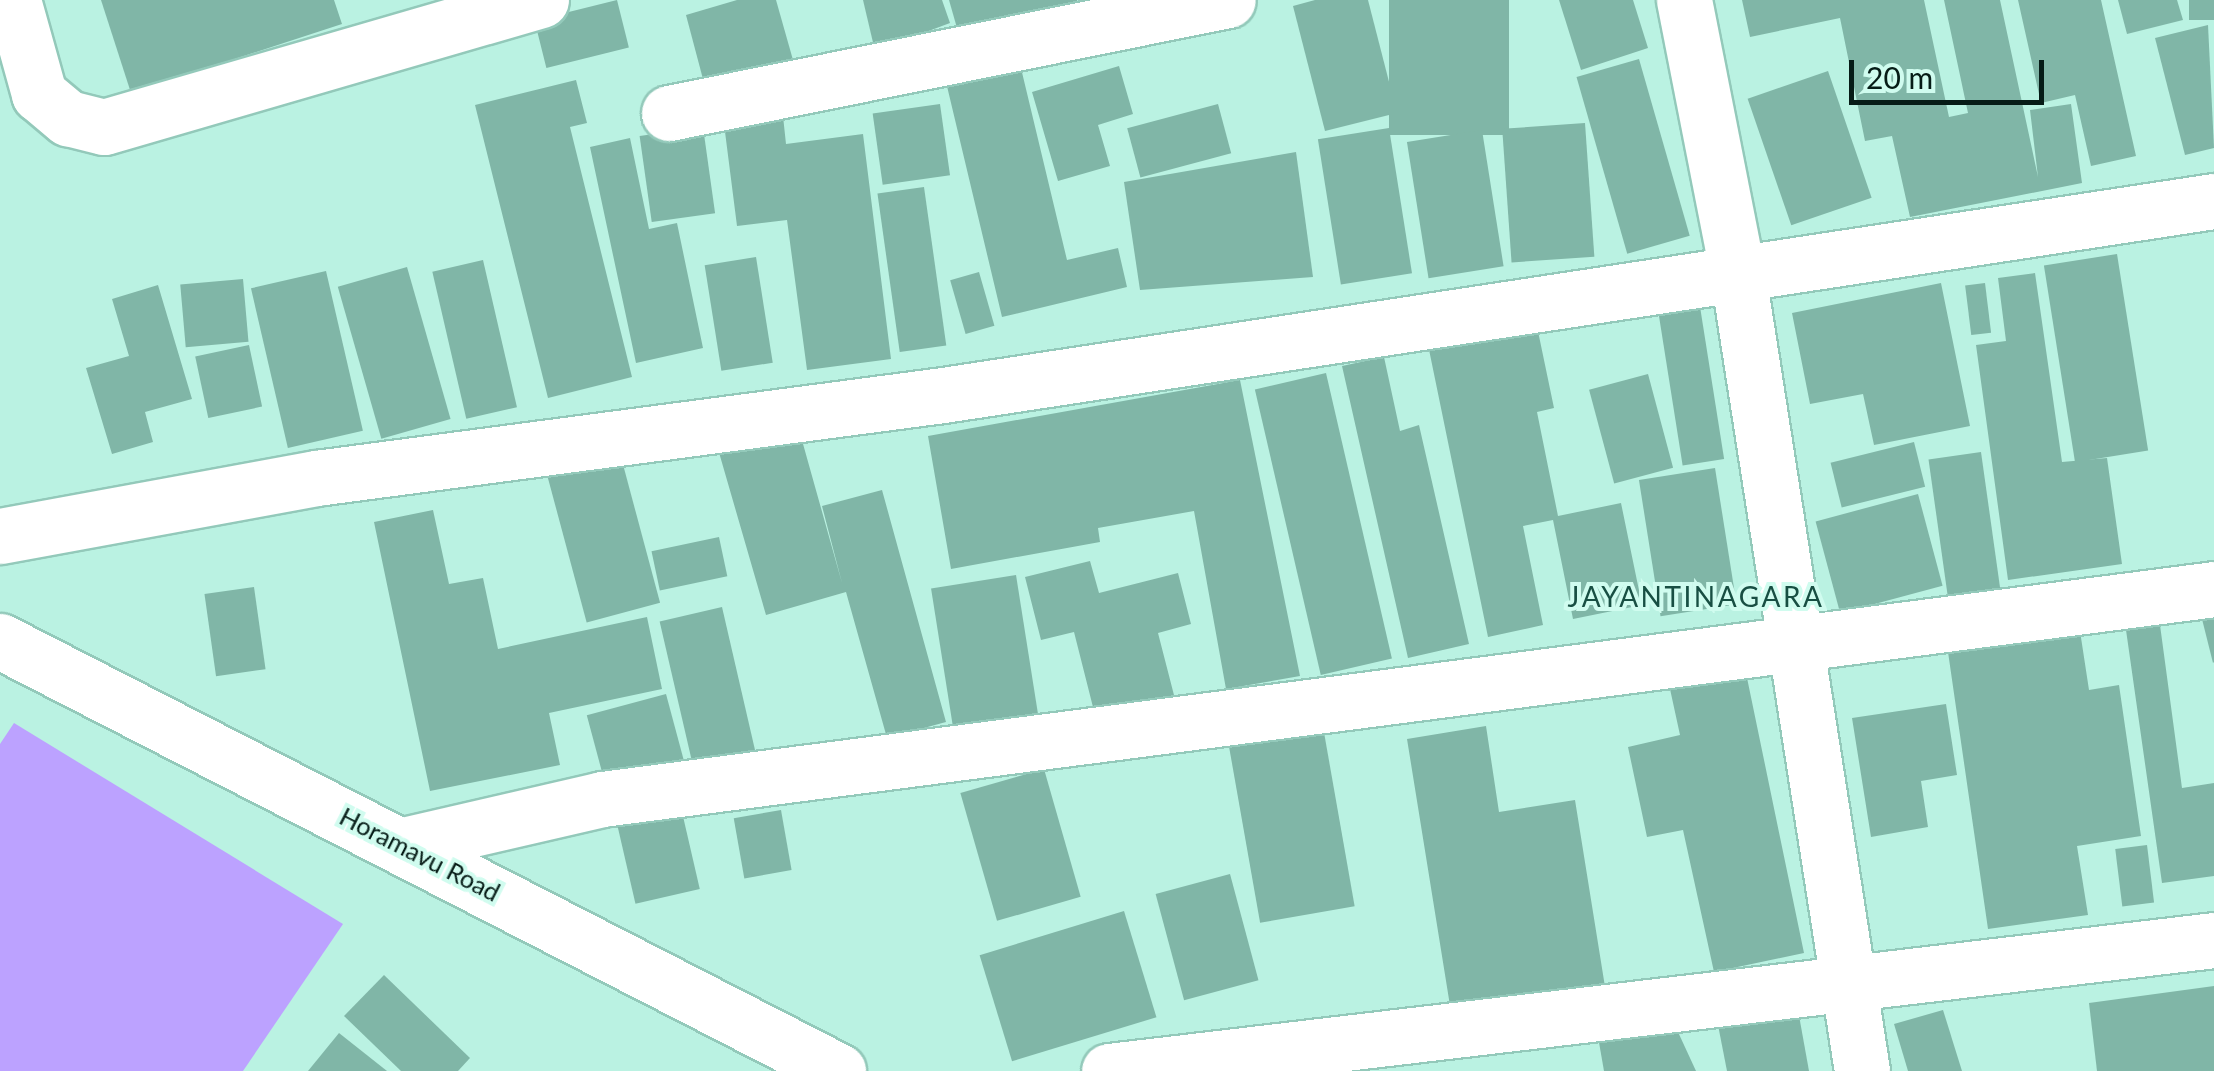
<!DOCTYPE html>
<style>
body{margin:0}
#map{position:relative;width:2214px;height:1071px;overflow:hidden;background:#baf2e2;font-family:Lato,sans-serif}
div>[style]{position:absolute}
.green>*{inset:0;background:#bca2ff}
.building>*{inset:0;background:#80b6a7;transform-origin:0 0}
.roads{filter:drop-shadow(2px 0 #93c9ba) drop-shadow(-2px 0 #93c9ba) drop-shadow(0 2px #93c9ba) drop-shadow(0 -2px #93c9ba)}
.minor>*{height:55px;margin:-27.5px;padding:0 27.5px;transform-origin:27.5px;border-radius:27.5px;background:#fff}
.tertiary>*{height:55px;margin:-27.5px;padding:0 27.5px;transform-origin:27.5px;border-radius:27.5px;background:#fff}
span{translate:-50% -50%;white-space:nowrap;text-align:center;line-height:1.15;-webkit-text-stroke:8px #d0fcef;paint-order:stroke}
.street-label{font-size:25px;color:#061c17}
.neighbourhood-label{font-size:28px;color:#184f43;letter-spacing:2.5px}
.scale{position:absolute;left:1849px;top:60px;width:195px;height:45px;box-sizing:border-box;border:5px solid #061c17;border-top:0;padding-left:12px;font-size:30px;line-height:35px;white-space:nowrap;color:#061c17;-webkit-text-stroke:8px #d0fcef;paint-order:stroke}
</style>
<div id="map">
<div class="green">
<i style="clip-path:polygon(14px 723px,343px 924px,243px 1071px,0 1071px,0 744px)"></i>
</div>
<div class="building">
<i style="clip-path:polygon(101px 0,334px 0,342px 24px,131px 93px)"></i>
<i style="left:617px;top:0;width:49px;height:85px;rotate:76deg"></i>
<i style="clip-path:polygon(737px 0,776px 0,793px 60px,708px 98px,686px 15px)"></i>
<i style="clip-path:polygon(863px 0,942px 0,950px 23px,875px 51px)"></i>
<i style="clip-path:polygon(949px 0,1077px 0,1079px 9px,961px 42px)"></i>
<i style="clip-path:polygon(1315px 0,1368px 0,1397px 113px,1325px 131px,1293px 6px)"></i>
<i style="left:1389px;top:0;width:120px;height:135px"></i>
<i style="clip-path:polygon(1559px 0,1633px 0,1648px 48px,1581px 70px)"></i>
<i style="clip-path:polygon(1742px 0,1924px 0,1949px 117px,1968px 113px,1944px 0,2000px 0,2038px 177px,2030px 110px,2071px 104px,2082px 183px,1910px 217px,1892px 136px,1865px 141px,1840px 18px,1750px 37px)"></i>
<i style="clip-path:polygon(2018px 0,2101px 0,2136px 156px,2091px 166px,2075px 95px,2041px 103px)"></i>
<i style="clip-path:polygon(2118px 0,2177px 0,2183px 20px,2127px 34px)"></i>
<i style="left:2189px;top:0;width:25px;height:20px"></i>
<i style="clip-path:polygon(2208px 25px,2214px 148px,2185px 155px,2155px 38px)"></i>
<i style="left:1639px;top:59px;width:184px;height:65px;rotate:74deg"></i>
<i style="clip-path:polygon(1020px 64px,1067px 260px,1118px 248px,1127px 287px,1002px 317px,946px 82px)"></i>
<i style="clip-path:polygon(1119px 66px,1133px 114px,1098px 125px,1110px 166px,1058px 181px,1032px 92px)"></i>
<i style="left:1828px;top:71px;width:134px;height:85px;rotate:71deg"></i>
<i style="clip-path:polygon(576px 80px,587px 123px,570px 127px,632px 377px,548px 398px,475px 105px)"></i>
<i style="left:940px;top:104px;width:72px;height:68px;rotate:82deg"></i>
<i style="left:1218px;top:104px;width:51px;height:94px;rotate:75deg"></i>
<i style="clip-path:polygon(783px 116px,786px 144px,863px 134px,891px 359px,807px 370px,787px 220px,737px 226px,724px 124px)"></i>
<i style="left:1585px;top:123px;width:134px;height:83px;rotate:86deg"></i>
<i style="left:703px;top:127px;width:87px;height:64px;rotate:82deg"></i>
<i style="left:1389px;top:128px;width:147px;height:72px;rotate:81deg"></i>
<i style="left:1482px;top:130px;width:138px;height:76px;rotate:81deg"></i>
<i style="clip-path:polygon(630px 138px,649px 229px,677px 223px,703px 348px,636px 363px,590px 147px)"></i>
<i style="clip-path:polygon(1296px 152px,1313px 277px,1140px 290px,1124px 182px)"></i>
<i style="left:924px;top:187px;width:160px;height:47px;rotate:82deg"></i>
<i style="left:2117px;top:254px;width:199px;height:74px;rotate:81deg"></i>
<i style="left:756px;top:257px;width:107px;height:52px;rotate:81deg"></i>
<i style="left:483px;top:260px;width:151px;height:52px;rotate:77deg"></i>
<i style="left:407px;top:267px;width:158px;height:72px;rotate:74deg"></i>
<i style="left:326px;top:271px;width:164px;height:77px;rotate:77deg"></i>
<i style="left:979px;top:272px;width:56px;height:30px;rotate:74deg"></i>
<i style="clip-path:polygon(2035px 273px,2062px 462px,2107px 458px,2122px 564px,2008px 580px,1976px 345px,2006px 341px,1998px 278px)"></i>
<i style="left:243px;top:279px;width:63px;height:63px;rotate:85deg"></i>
<i style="clip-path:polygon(1941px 283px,1970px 426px,1874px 445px,1863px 394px,1810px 404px,1792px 313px)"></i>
<i style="left:1985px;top:283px;width:50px;height:20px;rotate:83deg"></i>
<i style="clip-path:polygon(158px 285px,192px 399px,145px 412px,153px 442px,112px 454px,86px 368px,129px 356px,112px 299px)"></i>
<i style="left:1698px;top:294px;width:167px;height:42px;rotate:81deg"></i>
<i style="clip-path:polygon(1534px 312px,1554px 408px,1537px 412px,1558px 516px,1621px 503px,1642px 605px,1573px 619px,1553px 520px,1523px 526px,1543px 625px,1488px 637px,1426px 335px)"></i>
<i style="left:249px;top:345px;width:63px;height:55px;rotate:78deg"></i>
<i style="clip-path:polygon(1384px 357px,1400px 431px,1419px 425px,1469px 644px,1408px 658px,1342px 366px)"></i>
<i style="left:1326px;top:373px;width:293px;height:73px;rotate:77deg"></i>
<i style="left:1648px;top:374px;width:97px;height:61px;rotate:75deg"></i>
<i style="clip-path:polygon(1240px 380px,1300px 676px,1226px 689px,1194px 511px,1098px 528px,1100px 542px,951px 569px,928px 436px)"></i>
<i style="clip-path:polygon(798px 426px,842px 583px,822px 506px,882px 490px,946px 722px,887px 738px,846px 592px,766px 615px,718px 449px)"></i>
<i style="left:1914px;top:442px;width:46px;height:86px;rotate:76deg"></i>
<i style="left:1981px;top:452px;width:141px;height:53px;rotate:82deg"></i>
<i style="left:621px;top:457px;width:151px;height:76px;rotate:75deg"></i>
<i style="left:1715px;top:468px;width:138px;height:77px;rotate:81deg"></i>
<i style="left:1918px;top:494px;width:95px;height:106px;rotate:75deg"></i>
<i style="clip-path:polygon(433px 510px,449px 584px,483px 578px,498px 649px,647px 617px,662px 689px,549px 713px,560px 765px,430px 791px,374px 522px)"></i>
<i style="left:719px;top:537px;width:40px;height:69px;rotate:78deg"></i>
<i style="clip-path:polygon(1090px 561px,1099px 593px,1178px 573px,1191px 624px,1158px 633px,1175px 699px,1096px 719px,1074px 632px,1041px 640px,1025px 577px)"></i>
<i style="left:1016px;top:575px;width:147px;height:86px;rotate:81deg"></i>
<i style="left:254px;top:587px;width:83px;height:50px;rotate:82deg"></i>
<i style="left:722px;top:607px;width:159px;height:64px;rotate:77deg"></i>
<i style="clip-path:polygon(2214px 612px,2214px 662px,2213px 663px,2201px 615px)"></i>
<i style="clip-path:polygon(2160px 625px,2182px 788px,2214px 783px,2214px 876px,2162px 883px,2126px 630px)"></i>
<i style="clip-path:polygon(2080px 631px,2089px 690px,2119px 685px,2141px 836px,2077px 846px,2088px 915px,1988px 929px,1948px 652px)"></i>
<i style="clip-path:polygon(1746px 673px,1804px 953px,1714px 972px,1683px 830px,1647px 837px,1628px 747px,1680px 735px,1670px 689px)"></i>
<i style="left:666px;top:694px;width:70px;height:82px;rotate:75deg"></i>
<i style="clip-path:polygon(1946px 704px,1957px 775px,1921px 781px,1928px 827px,1871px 837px,1852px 718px)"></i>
<i style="left:1322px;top:721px;width:188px;height:96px;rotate:80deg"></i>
<i style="clip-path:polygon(1486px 726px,1499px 812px,1575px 800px,1606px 993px,1452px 1018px,1407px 739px)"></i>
<i style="left:1044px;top:769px;width:133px;height:87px;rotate:74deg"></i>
<i style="left:781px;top:810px;width:61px;height:48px;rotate:80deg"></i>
<i style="left:682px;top:812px;width:79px;height:66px;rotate:77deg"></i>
<i style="left:2147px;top:845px;width:58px;height:32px;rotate:83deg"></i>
<i style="left:1230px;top:874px;width:110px;height:77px;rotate:75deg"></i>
<i style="left:1124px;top:911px;width:111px;height:151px;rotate:73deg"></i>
<i style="clip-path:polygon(384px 975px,470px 1058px,458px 1071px,401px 1071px,344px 1016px)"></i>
<i style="clip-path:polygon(2214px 986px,2214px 1071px,2097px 1071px,2089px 1003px)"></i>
<i style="clip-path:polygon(1798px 1010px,1809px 1071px,1727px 1071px,1718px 1025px)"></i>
<i style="clip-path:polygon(1943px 1010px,1962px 1071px,1908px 1071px,1894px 1024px)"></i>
<i style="clip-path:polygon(1672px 1019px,1696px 1071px,1604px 1071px,1597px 1031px)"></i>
<i style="clip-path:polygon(339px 1033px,387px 1071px,308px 1071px)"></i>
</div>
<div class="roads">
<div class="minor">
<i style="left:13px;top:0;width:98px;rotate:74.5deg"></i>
<i style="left:39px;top:94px;width:38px;rotate:40deg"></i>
<i style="left:68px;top:118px;width:37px;rotate:14deg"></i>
<i style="left:104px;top:127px;width:455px;rotate:-16.2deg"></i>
<i style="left:1684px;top:0;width:274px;rotate:78.9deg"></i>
<i style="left:1737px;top:269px;width:812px;rotate:81.14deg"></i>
<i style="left:669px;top:113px;width:570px;rotate:-11.43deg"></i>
<i style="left:0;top:536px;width:321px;rotate:-10.4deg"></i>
<i style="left:316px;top:478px;width:632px;rotate:-7.54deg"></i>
<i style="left:943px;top:395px;width:1286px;rotate:-8.68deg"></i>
<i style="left:403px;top:845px;width:204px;rotate:-13deg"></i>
<i style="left:602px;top:799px;width:1626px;rotate:-7.42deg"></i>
<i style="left:1109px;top:1071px;width:1113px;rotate:-6.76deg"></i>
</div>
<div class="tertiary">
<i style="left:0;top:641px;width:942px;rotate:27.16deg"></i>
</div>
</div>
<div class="street-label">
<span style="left:420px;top:854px;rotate:27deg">Horamavu Road</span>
</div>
<div class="neighbourhood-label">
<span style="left:1696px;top:596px">JAYANTINAGARA</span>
</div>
<div class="scale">20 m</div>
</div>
